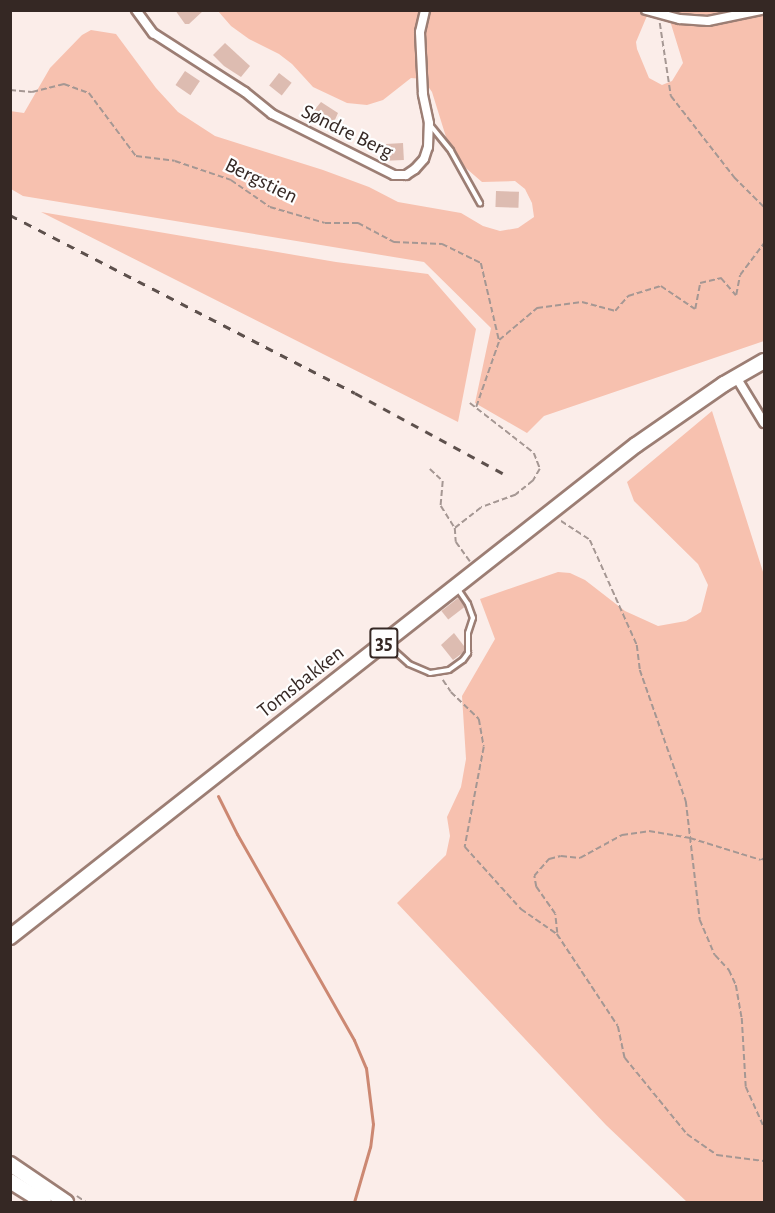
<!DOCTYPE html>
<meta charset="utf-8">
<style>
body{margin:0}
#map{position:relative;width:775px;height:1213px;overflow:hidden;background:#fbede9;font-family:"Alegreya Sans",sans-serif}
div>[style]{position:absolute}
.green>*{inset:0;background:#f7c1af}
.stream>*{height:3px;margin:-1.5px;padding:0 1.5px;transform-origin:1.5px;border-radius:1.5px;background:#cc8872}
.building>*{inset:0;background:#ddbcb1;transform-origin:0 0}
.path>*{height:1.5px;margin-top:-0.75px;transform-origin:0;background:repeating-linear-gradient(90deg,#a59793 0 6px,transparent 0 9px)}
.roads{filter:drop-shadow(2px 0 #9c7e74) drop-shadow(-2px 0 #9c7e74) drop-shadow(0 2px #9c7e74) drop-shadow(0 -2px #9c7e74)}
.lane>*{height:4px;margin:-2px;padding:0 2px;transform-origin:2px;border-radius:2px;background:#fff}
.street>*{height:8px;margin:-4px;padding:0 4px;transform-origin:4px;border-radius:4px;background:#fff}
.primary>*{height:14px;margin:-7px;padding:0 7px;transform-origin:7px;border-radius:7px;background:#fff}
.rail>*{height:3px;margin-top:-1.5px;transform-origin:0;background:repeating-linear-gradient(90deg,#5d504c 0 8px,transparent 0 16px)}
span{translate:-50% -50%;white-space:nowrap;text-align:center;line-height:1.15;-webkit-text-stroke:4.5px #fefefe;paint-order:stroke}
.shield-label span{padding:2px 4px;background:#fefefe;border:2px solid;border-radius:4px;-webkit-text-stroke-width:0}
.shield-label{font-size:20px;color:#352824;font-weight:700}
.street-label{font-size:21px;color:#352824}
.frame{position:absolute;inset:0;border:12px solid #352824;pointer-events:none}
</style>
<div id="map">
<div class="green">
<i style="clip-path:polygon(218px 11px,649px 11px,636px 42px,637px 49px,649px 78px,662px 85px,672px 81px,683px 63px,667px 11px,764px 11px,764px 341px,544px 416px,527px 433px,475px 403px,491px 328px,424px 262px,23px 196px,11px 189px,10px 111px,24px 113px,50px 68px,82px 35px,91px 30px,116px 34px,156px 88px,178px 112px,215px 136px,323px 170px,369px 187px,398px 202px,461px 213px,483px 226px,500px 231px,518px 228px,534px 217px,532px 203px,525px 189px,515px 181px,482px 182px,460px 163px,446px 137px,432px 92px,423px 79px,411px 78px,383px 100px,367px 105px,347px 103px,313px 87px,292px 64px,279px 54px,249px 39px,231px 26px)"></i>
<i style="clip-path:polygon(41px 212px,336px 262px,428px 274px,476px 329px,458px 422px)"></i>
<i style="clip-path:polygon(712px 411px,764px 575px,764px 1202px,687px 1202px,606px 1125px,397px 903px,446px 855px,450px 836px,447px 817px,461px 787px,466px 759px,462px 696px,495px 639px,480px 599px,558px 572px,570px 573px,585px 580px,625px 611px,658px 626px,686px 621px,701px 612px,708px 585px,698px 564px,634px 501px,627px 482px)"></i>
</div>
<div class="stream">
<i style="left:218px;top:796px;width:42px;rotate:63.4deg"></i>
<i style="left:237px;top:834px;width:237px;rotate:60.4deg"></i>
<i style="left:354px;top:1040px;width:30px;rotate:67deg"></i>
<i style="left:366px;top:1068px;width:56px;rotate:82.9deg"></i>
<i style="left:373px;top:1124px;width:23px;rotate:97deg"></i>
<i style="left:370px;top:1147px;width:57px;rotate:106.2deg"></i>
</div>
<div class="building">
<i style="clip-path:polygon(175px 10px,204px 10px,189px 24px,185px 24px)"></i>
<i style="clip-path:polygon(225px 43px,250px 66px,241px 77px,224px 66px,213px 55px)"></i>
<i style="left:185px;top:71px;width:18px;height:17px;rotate:34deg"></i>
<i style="left:279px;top:73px;width:16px;height:16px;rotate:38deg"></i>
<i style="clip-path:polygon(321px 102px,338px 113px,334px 122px,330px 120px,327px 125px,320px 121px,318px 125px,311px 120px,314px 115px,311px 114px)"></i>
<i style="left:403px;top:143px;width:17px;height:17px;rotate:87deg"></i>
<i style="left:496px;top:191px;width:23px;height:16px;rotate:2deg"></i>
<i style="left:458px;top:598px;width:11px;height:21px;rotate:52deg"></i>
<i style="clip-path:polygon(454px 633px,464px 646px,464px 652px,453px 660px,441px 645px)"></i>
</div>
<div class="path">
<i style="left:660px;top:23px;width:74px;rotate:81.4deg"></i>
<i style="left:671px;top:96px;width:103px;rotate:52.1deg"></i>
<i style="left:734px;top:177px;width:42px;rotate:45deg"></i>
<i style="left:10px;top:90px;width:22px;rotate:5deg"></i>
<i style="left:32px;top:92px;width:33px;rotate:-14deg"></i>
<i style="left:64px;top:84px;width:27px;rotate:20deg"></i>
<i style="left:89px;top:93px;width:79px;rotate:53.3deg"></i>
<i style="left:136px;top:156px;width:39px;rotate:7deg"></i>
<i style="left:175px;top:161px;width:59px;rotate:18.7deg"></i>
<i style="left:231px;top:180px;width:47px;rotate:34.7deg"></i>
<i style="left:270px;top:207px;width:57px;rotate:16.2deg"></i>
<i style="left:325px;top:223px;width:33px"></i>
<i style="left:358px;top:223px;width:41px;rotate:27.8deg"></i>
<i style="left:394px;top:242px;width:48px;rotate:2.4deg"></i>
<i style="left:442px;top:244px;width:43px;rotate:26deg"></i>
<i style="left:481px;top:263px;width:79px;rotate:76.8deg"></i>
<i style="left:499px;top:340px;width:50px;rotate:-40.1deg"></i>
<i style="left:537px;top:308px;width:45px;rotate:-7.6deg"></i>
<i style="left:582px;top:302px;width:34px;rotate:15deg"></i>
<i style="left:615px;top:311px;width:20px;rotate:-49deg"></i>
<i style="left:628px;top:296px;width:34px;rotate:-17deg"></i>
<i style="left:661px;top:286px;width:41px;rotate:34.1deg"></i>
<i style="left:695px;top:309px;width:26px;rotate:-79deg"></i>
<i style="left:700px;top:283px;width:22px;rotate:-13deg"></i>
<i style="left:721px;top:278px;width:23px;rotate:49deg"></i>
<i style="left:736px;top:295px;width:20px;rotate:-79deg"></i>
<i style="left:740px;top:275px;width:40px;rotate:-53deg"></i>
<i style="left:470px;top:403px;width:81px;rotate:38deg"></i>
<i style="left:534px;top:453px;width:17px;rotate:69deg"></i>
<i style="left:540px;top:469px;width:14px;rotate:120deg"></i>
<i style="left:533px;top:481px;width:22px;rotate:141deg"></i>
<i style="left:516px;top:495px;width:37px;rotate:160deg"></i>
<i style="left:481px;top:508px;width:33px;rotate:142deg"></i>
<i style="left:455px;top:528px;width:14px;rotate:86deg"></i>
<i style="left:456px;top:542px;width:24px;rotate:54deg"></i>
<i style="left:476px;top:407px;width:70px;rotate:-70.8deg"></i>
<i style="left:430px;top:469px;width:18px;rotate:43deg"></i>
<i style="left:443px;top:481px;width:25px;rotate:95deg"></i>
<i style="left:441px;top:506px;width:25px;rotate:58deg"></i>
<i style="left:561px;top:521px;width:35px;rotate:33deg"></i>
<i style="left:590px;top:540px;width:115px;rotate:65.9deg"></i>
<i style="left:637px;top:645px;width:25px;rotate:83deg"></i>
<i style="left:640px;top:670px;width:139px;rotate:70.7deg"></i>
<i style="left:686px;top:801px;width:120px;rotate:83.3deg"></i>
<i style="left:700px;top:920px;width:38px;rotate:67deg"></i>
<i style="left:715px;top:955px;width:21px;rotate:47deg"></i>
<i style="left:729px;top:970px;width:17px;rotate:65deg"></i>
<i style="left:736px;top:985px;width:34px;rotate:80deg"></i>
<i style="left:742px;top:1018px;width:69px;rotate:86.7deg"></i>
<i style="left:746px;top:1087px;width:44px;rotate:65.8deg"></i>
<i style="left:443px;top:680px;width:14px;rotate:56deg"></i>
<i style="left:451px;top:692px;width:39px;rotate:44deg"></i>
<i style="left:479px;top:719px;width:28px;rotate:80deg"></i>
<i style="left:484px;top:747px;width:102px;rotate:100.8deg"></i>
<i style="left:465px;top:847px;width:84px;rotate:47.9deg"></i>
<i style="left:521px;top:909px;width:44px;rotate:34.8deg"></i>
<i style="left:557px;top:934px;width:110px;rotate:56.5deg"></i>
<i style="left:618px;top:1026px;width:33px;rotate:78deg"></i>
<i style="left:625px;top:1058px;width:98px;rotate:50.8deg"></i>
<i style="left:687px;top:1134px;width:37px;rotate:35deg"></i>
<i style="left:717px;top:1155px;width:47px;rotate:7.3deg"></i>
<i style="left:557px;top:933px;width:19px;rotate:-96deg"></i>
<i style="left:555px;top:914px;width:33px;rotate:-125deg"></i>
<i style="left:536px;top:887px;width:11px;rotate:-100deg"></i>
<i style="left:534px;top:876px;width:23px;rotate:-49deg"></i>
<i style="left:549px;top:859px;width:12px;rotate:-14deg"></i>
<i style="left:561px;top:856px;width:19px;rotate:6deg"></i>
<i style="left:580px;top:858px;width:48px;rotate:-28.7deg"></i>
<i style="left:622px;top:835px;width:27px;rotate:-8deg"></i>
<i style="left:649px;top:831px;width:42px;rotate:9.7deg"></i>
<i style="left:690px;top:838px;width:74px;rotate:17.2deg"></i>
<i style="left:761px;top:860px;width:4px;rotate:-34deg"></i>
<i style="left:77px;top:1196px;width:11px;rotate:34deg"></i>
</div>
<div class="roads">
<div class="lane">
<i style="left:431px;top:126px;width:32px;rotate:51deg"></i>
<i style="left:451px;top:151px;width:60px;rotate:60.9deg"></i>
<i style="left:388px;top:645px;width:28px;rotate:42deg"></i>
<i style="left:409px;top:664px;width:23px;rotate:23deg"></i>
<i style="left:430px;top:673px;width:19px;rotate:-9deg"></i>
<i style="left:449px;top:670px;width:17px;rotate:-36deg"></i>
<i style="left:463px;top:660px;width:9px;rotate:-54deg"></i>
<i style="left:468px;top:653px;width:20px;rotate:-90deg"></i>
<i style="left:468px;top:633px;width:16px;rotate:-72deg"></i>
<i style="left:473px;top:618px;width:15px;rotate:-110deg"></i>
<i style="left:468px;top:604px;width:18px;rotate:-124deg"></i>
</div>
<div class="street">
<i style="left:136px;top:10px;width:29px;rotate:54deg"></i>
<i style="left:153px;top:33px;width:109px;rotate:32.7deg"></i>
<i style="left:245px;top:92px;width:35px;rotate:39deg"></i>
<i style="left:272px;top:114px;width:136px;rotate:26.6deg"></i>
<i style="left:394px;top:175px;width:12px"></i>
<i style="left:406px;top:175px;width:11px;rotate:-34deg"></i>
<i style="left:415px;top:169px;width:13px;rotate:-48deg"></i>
<i style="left:424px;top:159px;width:13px;rotate:-72deg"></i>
<i style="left:428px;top:147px;width:24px;rotate:-88deg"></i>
<i style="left:429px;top:123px;width:30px;rotate:-102deg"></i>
<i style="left:423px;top:94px;width:62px;rotate:-92.8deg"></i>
<i style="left:420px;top:32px;width:23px;rotate:-77deg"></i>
<i style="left:646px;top:10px;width:35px;rotate:15deg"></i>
<i style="left:680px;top:19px;width:28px;rotate:4deg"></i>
<i style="left:708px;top:21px;width:54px;rotate:-11.7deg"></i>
<i style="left:736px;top:377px;width:54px;rotate:58.7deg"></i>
</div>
<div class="primary">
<i style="left:10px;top:937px;width:796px;rotate:-38.17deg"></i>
<i style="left:636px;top:445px;width:107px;rotate:-34.7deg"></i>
<i style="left:724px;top:384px;width:46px;rotate:-29.9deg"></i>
<i style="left:10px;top:1164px;width:68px;rotate:34.2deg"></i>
<i style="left:10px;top:1181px;width:40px;rotate:32deg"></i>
</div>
</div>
<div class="rail">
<i style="left:10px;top:215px;width:388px;rotate:27.3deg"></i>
<i style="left:355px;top:393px;width:172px;rotate:28.5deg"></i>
</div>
<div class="shield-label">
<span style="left:384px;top:643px">35</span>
</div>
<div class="street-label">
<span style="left:347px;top:132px;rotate:26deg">Søndre Berg</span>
<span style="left:261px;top:181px;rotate:26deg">Bergstien</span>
<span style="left:301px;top:682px;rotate:-38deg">Tomsbakken</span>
</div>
<div class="frame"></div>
</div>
